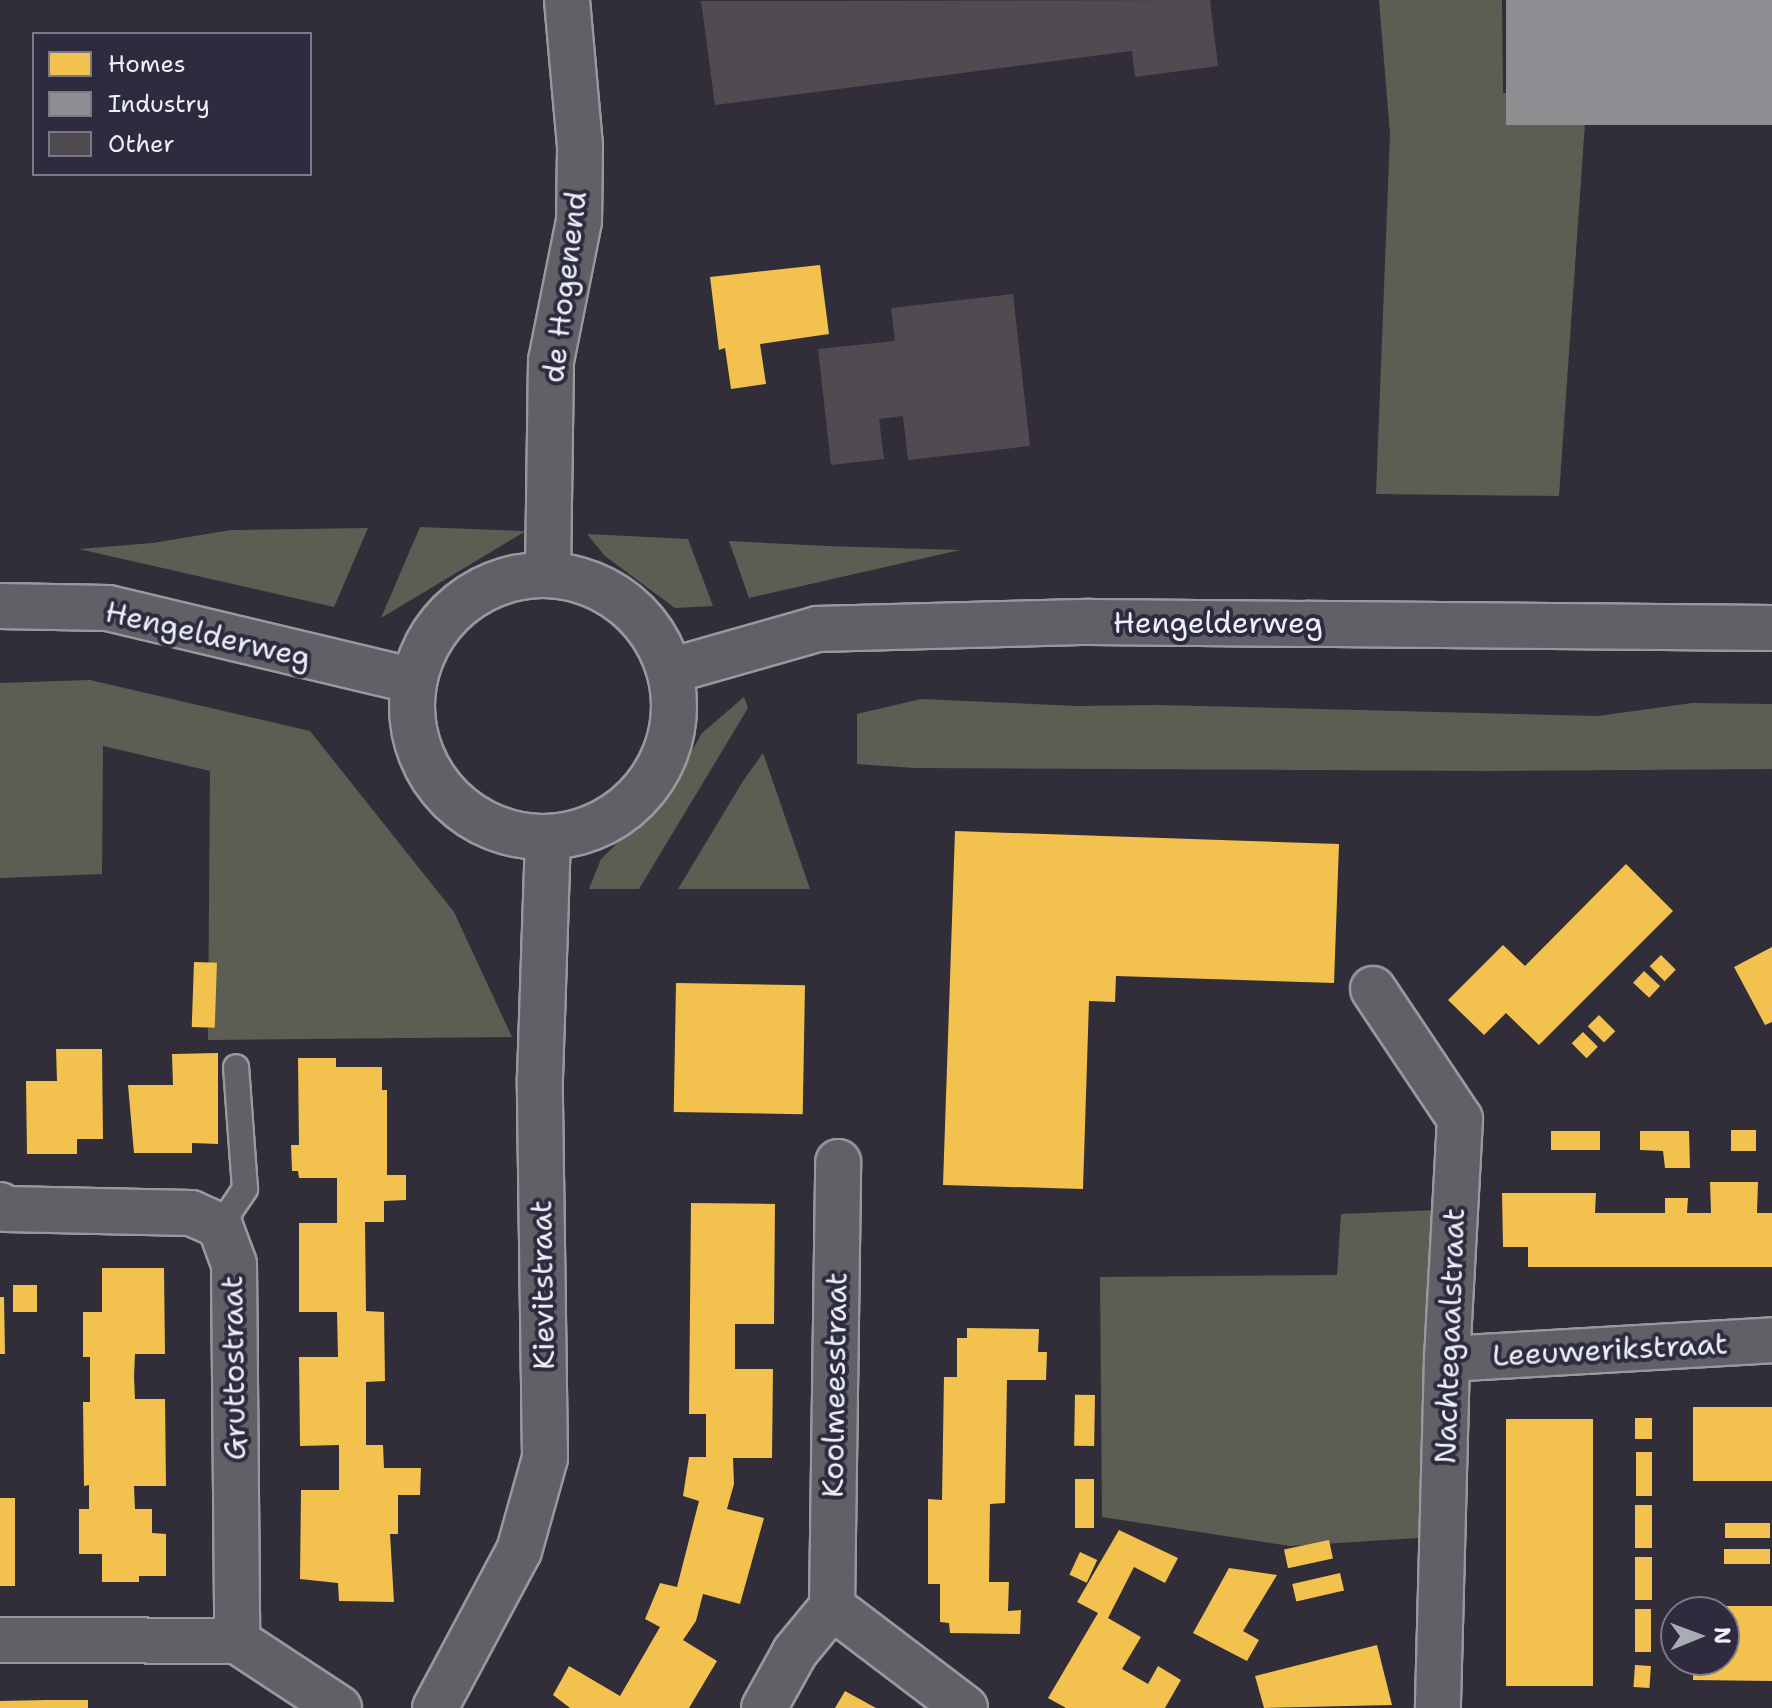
<!DOCTYPE html>
<style>
body{margin:0}
#map{position:relative;width:1772px;height:1708px;overflow:hidden;background:#312e39;font-family:"Shantell Sans",sans-serif}
div>[style]{position:absolute}
.green>*{inset:0;background:#5d5e53}
.homes>*{inset:0;background:#f2c14e;transform-origin:0 0}
.industry>*{inset:0;background:#8d8d92;transform-origin:0 0}
.building>*{inset:0;background:#504a51}
.roads{filter:drop-shadow(2px 0 #98999f) drop-shadow(-2px 0 #98999f) drop-shadow(0 2px #98999f) drop-shadow(0 -2px #98999f)}
.lane>*{height:24px;margin:-12px;padding:0 12px;transform-origin:12px;border-radius:12px;background:#606067}
.street>*{height:44px;margin:-22px;padding:0 22px;transform-origin:22px;border-radius:22px;background:#606067}
.secondary>*{height:44px;margin:-22px;padding:0 22px;transform-origin:22px;border-radius:22px;background:#606067}
.secondary>.ring{margin:-22px;padding:0;box-sizing:content-box;background:none;border:44px solid #606067;border-radius:50%}
span{translate:-50% -50%;white-space:nowrap;text-align:center;line-height:1.15;-webkit-text-stroke:8px #2f2a3d;paint-order:stroke}
.street-label{font-size:30px;color:#e8f1f8}
.legend{position:absolute;left:32px;top:32px;width:280px;height:144px;box-sizing:border-box;background:#2f2a3d;border:2px solid #797a88;margin:0;padding:10px 14px;list-style:none;font-size:24px;color:#e8f1f8}
.legend li{display:flex;align-items:center;gap:16px;height:40px}
.legend b{width:40px;border:2px solid #797a88}
.north{position:absolute;left:1660px;top:1596px;width:80px;height:80px;box-sizing:border-box;background:#2f2a3d;border:2px solid #797a88;border-radius:50%;rotate:89deg;font-size:22px;font-weight:700;line-height:32px;text-align:center;color:#e8f1f8}
.north::after{content:'';display:block;margin:auto;width:28px;height:36px;background:#a8adb5;clip-path:polygon(50% 0,100% 100%,50% 72%,0 100%)}
</style>
<div id="map">
<div class="green">
<i style="clip-path:polygon(1379px 0,1502px 0,1503px 93px,1587px 94px,1559px 496px,1376px 494px,1390px 134px)"></i>
<i style="clip-path:polygon(420px 527px,521px 531px,526px 531px,381px 618px)"></i>
<i style="clip-path:polygon(368px 528px,334px 607px,79px 549px,153px 543px,231px 530px)"></i>
<i style="clip-path:polygon(587px 534px,688px 539px,713px 606px,675px 608px,605px 556px)"></i>
<i style="clip-path:polygon(729px 541px,826px 546px,960px 550px,749px 598px)"></i>
<i style="clip-path:polygon(90px 680px,310px 731px,454px 912px,512px 1037px,208px 1040px,210px 771px,103px 746px,102px 874px,0 878px,0 683px)"></i>
<i style="clip-path:polygon(744px 697px,748px 708px,639px 889px,589px 889px,601px 859px,666px 796px,702px 733px)"></i>
<i style="clip-path:polygon(921px 699px,1077px 706px,1158px 705px,1598px 716px,1692px 703px,1772px 704px,1772px 769px,1488px 771px,915px 768px,857px 764px,857px 714px)"></i>
<i style="clip-path:polygon(763px 753px,810px 889px,678px 889px,743px 781px)"></i>
<i style="clip-path:polygon(1439px 1210px,1433px 1537px,1290px 1546px,1102px 1517px,1100px 1277px,1337px 1275px,1341px 1214px)"></i>
</div>
<div class="homes">
<i style="clip-path:polygon(820px 265px,829px 334px,760px 344px,766px 384px,731px 389px,725px 348px,719px 350px,710px 277px)"></i>
<i style="clip-path:polygon(955px 831px,1339px 844px,1334px 983px,1116px 976px,1115px 1002px,1089px 1001px,1083px 1189px,943px 1185px)"></i>
<i style="clip-path:polygon(1626px 864px,1673px 911px,1539px 1045px,1506px 1013px,1484px 1035px,1448px 1000px,1503px 945px,1525px 966px)"></i>
<i style="clip-path:polygon(1772px 947px,1772px 1022px,1765px 1025px,1734px 967px)"></i>
<i style="left:1661px;top:955px;width:21px;height:16px;rotate:45deg"></i>
<i style="left:194px;top:962px;width:23px;height:65px;rotate:2deg"></i>
<i style="left:1644px;top:971px;width:22px;height:16px;rotate:43deg"></i>
<i style="left:676px;top:983px;width:129px;height:129px;rotate:1deg"></i>
<i style="left:1599px;top:1015px;width:23px;height:16px;rotate:45deg"></i>
<i style="left:1583px;top:1032px;width:21px;height:16px;rotate:45deg"></i>
<i style="clip-path:polygon(56px 1049px,102px 1049px,103px 1139px,77px 1139px,77px 1154px,27px 1154px,26px 1081px,57px 1081px)"></i>
<i style="clip-path:polygon(218px 1053px,218px 1144px,192px 1143px,192px 1153px,134px 1153px,128px 1085px,173px 1085px,172px 1054px)"></i>
<i style="clip-path:polygon(298px 1058px,336px 1058px,336px 1067px,382px 1067px,382px 1090px,387px 1090px,387px 1175px,406px 1175px,406px 1200px,384px 1201px,384px 1222px,365px 1222px,366px 1311px,384px 1312px,385px 1381px,366px 1382px,366px 1445px,383px 1445px,384px 1468px,421px 1468px,420px 1495px,398px 1495px,398px 1534px,390px 1534px,394px 1602px,339px 1601px,338px 1583px,300px 1579px,301px 1490px,339px 1490px,339px 1445px,300px 1446px,299px 1357px,338px 1357px,337px 1312px,299px 1312px,299px 1223px,337px 1223px,337px 1178px,299px 1178px,298px 1171px,292px 1171px,291px 1145px,299px 1145px)"></i>
<i style="left:1756px;top:1130px;width:21px;height:25px;rotate:90deg"></i>
<i style="left:1551px;top:1131px;width:49px;height:19px"></i>
<i style="clip-path:polygon(1640px 1131px,1689px 1131px,1690px 1168px,1665px 1168px,1663px 1151px,1640px 1150px)"></i>
<i style="clip-path:polygon(1710px 1182px,1758px 1182px,1757px 1213px,1772px 1213px,1772px 1267px,1528px 1267px,1528px 1247px,1503px 1247px,1502px 1193px,1596px 1193px,1595px 1213px,1665px 1213px,1665px 1198px,1688px 1198px,1687px 1213px,1711px 1213px)"></i>
<i style="clip-path:polygon(691px 1203px,775px 1204px,774px 1324px,735px 1324px,735px 1369px,773px 1369px,772px 1458px,733px 1458px,734px 1484px,727px 1509px,764px 1518px,740px 1604px,703px 1594px,696px 1621px,683px 1640px,717px 1661px,689px 1708px,570px 1708px,553px 1695px,569px 1666px,620px 1696px,660px 1627px,645px 1619px,660px 1583px,677px 1587px,699px 1501px,683px 1496px,689px 1457px,706px 1457px,706px 1414px,689px 1414px)"></i>
<i style="clip-path:polygon(102px 1268px,164px 1268px,165px 1354px,135px 1354px,134px 1377px,135px 1399px,165px 1399px,166px 1486px,134px 1486px,135px 1509px,152px 1509px,152px 1533px,166px 1534px,166px 1576px,139px 1576px,139px 1582px,102px 1582px,102px 1554px,79px 1554px,79px 1509px,89px 1509px,89px 1485px,84px 1486px,83px 1402px,90px 1402px,90px 1357px,83px 1357px,83px 1312px,102px 1312px)"></i>
<i style="left:37px;top:1285px;width:27px;height:24px;rotate:90deg"></i>
<i style="clip-path:polygon(0 1297px,4px 1297px,5px 1354px,0 1354px)"></i>
<i style="clip-path:polygon(967px 1328px,1039px 1329px,1038px 1352px,1047px 1352px,1046px 1380px,1007px 1380px,1005px 1503px,990px 1504px,989px 1582px,1009px 1582px,1008px 1611px,1021px 1610px,1020px 1634px,950px 1633px,949px 1623px,940px 1622px,940px 1584px,928px 1584px,928px 1499px,942px 1500px,944px 1377px,957px 1377px,957px 1338px,967px 1338px)"></i>
<i style="left:1095px;top:1395px;width:51px;height:20px;rotate:91deg"></i>
<i style="left:1693px;top:1407px;width:79px;height:74px"></i>
<i style="left:1635px;top:1418px;width:17px;height:21px"></i>
<i style="left:1593px;top:1419px;width:267px;height:87px;rotate:90deg"></i>
<i style="left:1652px;top:1452px;width:44px;height:16px;rotate:90deg"></i>
<i style="left:1075px;top:1479px;width:19px;height:49px"></i>
<i style="left:0;top:1498px;width:15px;height:88px"></i>
<i style="left:1635px;top:1505px;width:17px;height:43px"></i>
<i style="left:1725px;top:1523px;width:45px;height:15px"></i>
<i style="clip-path:polygon(1119px 1530px,1178px 1558px,1165px 1583px,1134px 1567px,1108px 1618px,1141px 1637px,1122px 1669px,1148px 1684px,1158px 1666px,1181px 1680px,1165px 1708px,1066px 1708px,1048px 1698px,1098px 1613px,1077px 1602px)"></i>
<i style="left:1329px;top:1540px;width:19px;height:46px;rotate:78deg"></i>
<i style="left:1770px;top:1549px;width:15px;height:46px;rotate:90deg"></i>
<i style="left:1080px;top:1552px;width:19px;height:25px;rotate:25deg"></i>
<i style="left:1635px;top:1557px;width:17px;height:43px"></i>
<i style="clip-path:polygon(1229px 1568px,1277px 1575px,1243px 1631px,1259px 1640px,1247px 1661px,1193px 1633px)"></i>
<i style="left:1340px;top:1573px;width:18px;height:49px;rotate:77deg"></i>
<i style="clip-path:polygon(1693px 1606px,1772px 1606px,1772px 1681px,1693px 1680px,1693px 1660px,1724px 1660px,1724px 1612px,1693px 1612px)"></i>
<i style="left:1635px;top:1609px;width:16px;height:43px"></i>
<i style="clip-path:polygon(1377px 1645px,1392px 1705px,1264px 1708px,1255px 1676px)"></i>
<i style="left:1635px;top:1665px;width:16px;height:22px;rotate:4deg"></i>
<i style="clip-path:polygon(845px 1691px,876px 1708px,835px 1708px)"></i>
<i style="clip-path:polygon(46px 1700px,88px 1700px,88px 1708px,0 1708px,0 1701px)"></i>
</div>
<div class="industry">
<i style="left:1506px;top:0;width:266px;height:125px"></i>
</div>
<div class="building">
<i style="clip-path:polygon(1210px 0,1218px 66px,1135px 77px,1132px 51px,715px 105px,701px 1px)"></i>
<i style="clip-path:polygon(1013px 294px,1030px 446px,908px 460px,903px 416px,879px 419px,884px 459px,831px 465px,818px 349px,895px 341px,891px 308px)"></i>
</div>
<div class="roads">
<div class="lane">
<i style="left:220px;top:1226px;width:45px;rotate:-56deg"></i>
<i style="left:245px;top:1189px;width:122px;rotate:-94.2deg"></i>
</div>
<div class="street">
<i style="left:548px;top:574px;width:213px;rotate:-89.2deg"></i>
<i style="left:551px;top:361px;width:143px;rotate:-78.7deg"></i>
<i style="left:579px;top:221px;width:75px;rotate:-89.2deg"></i>
<i style="left:580px;top:146px;width:147px;rotate:-95.1deg"></i>
<i style="left:1373px;top:989px;width:156px;rotate:56.2deg"></i>
<i style="left:1460px;top:1119px;width:240px;rotate:93.1deg"></i>
<i style="left:1447px;top:1359px;width:349px;rotate:91.5deg"></i>
<i style="left:0;top:1205px;width:6px;rotate:39deg"></i>
<i style="left:5px;top:1209px;width:186px;rotate:1.2deg"></i>
<i style="left:191px;top:1213px;width:32px;rotate:24deg"></i>
<i style="left:220px;top:1226px;width:40px;rotate:69.8deg"></i>
<i style="left:234px;top:1264px;width:377px;rotate:89.5deg"></i>
<i style="left:237px;top:1641px;width:122px;rotate:33.3deg"></i>
<i style="left:1447px;top:1359px;width:326px;rotate:-3.3deg"></i>
<i style="left:832px;top:1607px;width:445px;rotate:-89.2deg"></i>
<i style="left:0;top:1640px;width:237px;rotate:0.2deg"></i>
<i style="left:435px;top:1708px;width:178px;rotate:-61.9deg"></i>
<i style="left:519px;top:1551px;width:97px;rotate:-74.4deg"></i>
<i style="left:545px;top:1458px;width:380px;rotate:-90.8deg"></i>
<i style="left:540px;top:1078px;width:240px;rotate:-88.1deg"></i>
<i style="left:764px;top:1708px;width:64px;rotate:-61deg"></i>
<i style="left:795px;top:1652px;width:58px;rotate:-50.6deg"></i>
<i style="left:832px;top:1607px;width:167px;rotate:37.2deg"></i>
</div>
<div class="secondary">
<i class="ring" style="left:412px;top:575px;width:218px;height:218px"></i>
<i style="left:0;top:606px;width:108px;rotate:1.1deg"></i>
<i style="left:108px;top:608px;width:315px;rotate:13.4deg"></i>
<i style="left:670px;top:671px;width:153px;rotate:-15.9deg"></i>
<i style="left:817px;top:629px;width:273px;rotate:-1.5deg"></i>
<i style="left:1090px;top:622px;width:682px;rotate:0.5deg"></i>
</div>
</div>
<div class="street-label">
<span style="left:565px;top:287px;rotate:-83deg">de Hogenend</span>
<span style="left:1218px;top:623px">Hengelderweg</span>
<span style="left:208px;top:635px;rotate:13deg">Hengelderweg</span>
<span style="left:543px;top:1285px;rotate:-91deg">Kievitstraat</span>
<span style="left:1450px;top:1336px;rotate:-88deg">Nachtegaalstraat</span>
<span style="left:1610px;top:1350px;rotate:-3deg">Leeuwerikstraat</span>
<span style="left:234px;top:1368px;rotate:-91deg">Gruttostraat</span>
<span style="left:835px;top:1385px;rotate:-89deg">Koolmeesstraat</span>
</div>
<ul class="legend">
<li><b style="height:22px;background:#f2c14e"></b>Homes</li>
<li><b style="height:22px;background:#8d8d92"></b>Industry</li>
<li><b style="height:22px;background:#504a51"></b>Other</li>
</ul>
<div class="north">N</div>
</div>
